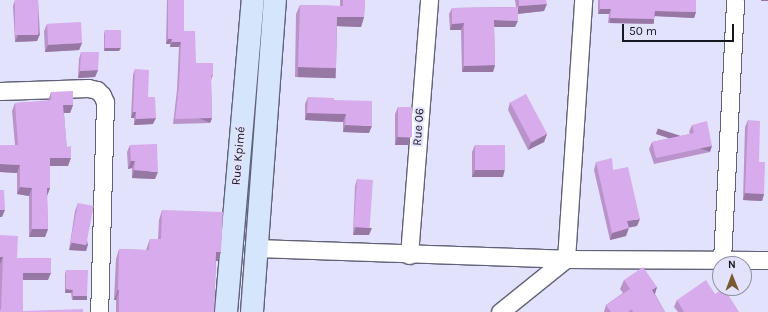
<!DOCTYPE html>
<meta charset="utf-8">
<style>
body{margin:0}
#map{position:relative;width:768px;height:312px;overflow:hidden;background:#e2e2fc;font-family:Karla,sans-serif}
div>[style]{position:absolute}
.roads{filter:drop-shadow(1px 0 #616277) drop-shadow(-1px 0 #616277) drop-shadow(0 1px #616277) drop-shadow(0 -1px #616277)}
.street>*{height:17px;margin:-8.5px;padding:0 8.5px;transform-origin:8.5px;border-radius:8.5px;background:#fff}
.secondary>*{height:22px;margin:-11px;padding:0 11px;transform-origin:11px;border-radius:11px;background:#d5e6fc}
.wall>*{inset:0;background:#ba93cb}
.shaded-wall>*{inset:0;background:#9778a5;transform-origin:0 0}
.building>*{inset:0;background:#d8abec;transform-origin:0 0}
span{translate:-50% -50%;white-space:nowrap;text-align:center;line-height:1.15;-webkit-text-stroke:4px #e2e2fc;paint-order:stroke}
.street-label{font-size:12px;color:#16161e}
.north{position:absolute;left:712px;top:256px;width:40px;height:40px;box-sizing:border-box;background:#e2e2fc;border:1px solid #9090a3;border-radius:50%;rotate:359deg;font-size:11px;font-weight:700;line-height:16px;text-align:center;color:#16161e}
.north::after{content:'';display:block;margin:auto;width:14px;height:18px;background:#775a2d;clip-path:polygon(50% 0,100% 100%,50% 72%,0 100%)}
.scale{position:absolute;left:622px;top:24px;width:112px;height:18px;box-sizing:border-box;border:2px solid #16161e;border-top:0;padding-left:5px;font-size:12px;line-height:14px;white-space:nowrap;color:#16161e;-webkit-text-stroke:3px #e2e2fc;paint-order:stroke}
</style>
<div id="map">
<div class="roads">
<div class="street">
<i style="left:0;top:91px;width:88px;rotate:-2deg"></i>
<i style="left:88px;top:88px;width:9px;rotate:13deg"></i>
<i style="left:97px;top:90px;width:7px;rotate:45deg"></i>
<i style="left:102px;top:95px;width:8px;rotate:67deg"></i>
<i style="left:105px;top:102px;width:210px;rotate:91.6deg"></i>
<i style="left:256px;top:248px;width:310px;rotate:2deg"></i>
<i style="left:566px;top:259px;width:202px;rotate:0.3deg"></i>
<i style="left:409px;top:255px;width:256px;rotate:-85.5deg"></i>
<i style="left:722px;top:260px;width:260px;rotate:-87.1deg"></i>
<i style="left:500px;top:312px;width:85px;rotate:-38.8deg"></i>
<i style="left:566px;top:259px;width:260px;rotate:-86.2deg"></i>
</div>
<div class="secondary">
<i style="left:226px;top:312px;width:313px;rotate:-85.1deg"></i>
<i style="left:252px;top:312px;width:313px;rotate:-85.8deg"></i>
</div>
</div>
<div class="wall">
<i style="clip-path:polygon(15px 0,38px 0,40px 34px,37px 41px,15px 42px,13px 6px)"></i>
<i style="clip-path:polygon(167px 0,184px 0,184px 31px,196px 63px,213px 75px,211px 80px,212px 118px,210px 123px,173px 124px,177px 90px,179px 47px,170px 47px,170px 44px,166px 44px)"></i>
<i style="clip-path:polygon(340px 0,365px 0,364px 17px,361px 27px,337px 26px,336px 68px,333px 78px,295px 77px,296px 14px,300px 5px,340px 6px)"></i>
<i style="clip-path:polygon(515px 0,546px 0,544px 11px,518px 14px,515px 27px,494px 27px,495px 65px,493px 72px,462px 72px,461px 30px,450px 30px,449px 14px,452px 8px,516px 7px)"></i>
<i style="clip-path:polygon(598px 0,696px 0,696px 12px,694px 18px,655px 16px,652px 24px,608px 23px,609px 14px,598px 14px)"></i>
<i style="clip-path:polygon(47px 24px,82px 43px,79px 50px,45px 52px,44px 31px)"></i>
<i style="clip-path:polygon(105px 30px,119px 51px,104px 51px,104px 34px)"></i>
<i style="clip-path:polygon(81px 52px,98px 70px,95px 77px,78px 78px,79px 59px)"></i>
<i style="clip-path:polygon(135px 69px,148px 97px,153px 124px,134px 125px,134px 118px,131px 118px,133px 75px)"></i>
<i style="clip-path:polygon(51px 92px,73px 105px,70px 113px,64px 113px,68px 166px,50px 166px,50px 188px,47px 196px,48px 229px,45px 237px,29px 237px,29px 196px,17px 194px,17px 173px,0 172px,0 145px,15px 145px,12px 111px,15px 103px,48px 101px)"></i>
<i style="clip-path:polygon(308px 97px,334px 100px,369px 133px,343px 132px,343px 122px,305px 120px,305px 104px)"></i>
<i style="clip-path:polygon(510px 102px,547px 134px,544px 142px,528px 150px,508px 110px)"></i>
<i style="clip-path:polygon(398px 107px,410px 138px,408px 145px,395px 145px,395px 114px)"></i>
<i style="clip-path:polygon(748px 120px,764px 194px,762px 201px,743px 200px,745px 127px)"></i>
<i style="clip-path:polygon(692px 125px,710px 152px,654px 164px,649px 149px,652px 142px,690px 134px,689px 132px)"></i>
<i style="clip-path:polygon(130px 145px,155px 179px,132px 178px,132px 168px,128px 169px,127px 152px)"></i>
<i style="clip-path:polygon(475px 145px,503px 177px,472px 177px,472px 152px)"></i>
<i style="clip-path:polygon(596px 162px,613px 170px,637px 226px,628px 228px,626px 236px,610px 240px,594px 170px)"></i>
<i style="clip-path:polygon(357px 179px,369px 235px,353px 235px,355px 186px)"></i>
<i style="clip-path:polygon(78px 203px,88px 244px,86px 251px,69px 250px,75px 211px)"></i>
<i style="clip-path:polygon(162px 210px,218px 261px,216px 261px,214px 312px,116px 312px,116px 300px,114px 300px,116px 259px,119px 249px,146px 250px,150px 239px,158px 239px,159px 220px)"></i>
<i style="clip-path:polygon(0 235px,17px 258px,48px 280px,23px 280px,23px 311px,0 312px)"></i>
<i style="clip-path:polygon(66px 270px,87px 296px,86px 300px,72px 300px,71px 293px,65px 293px,65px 274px)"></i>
<i style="clip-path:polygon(624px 280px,657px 287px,655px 294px,665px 312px,604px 312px,606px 305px,623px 293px,620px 289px)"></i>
<i style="clip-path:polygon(715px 294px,739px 312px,678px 312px,674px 307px,677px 300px)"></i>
</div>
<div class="shaded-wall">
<i style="left:761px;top:0;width:7px;height:1px"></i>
<i style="clip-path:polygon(547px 4px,544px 11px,516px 14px,519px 6px)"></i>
<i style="clip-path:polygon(600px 9px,611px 9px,609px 14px,598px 14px)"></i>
<i style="clip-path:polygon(655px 11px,696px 12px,694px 18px,653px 16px)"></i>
<i style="clip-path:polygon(337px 17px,364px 17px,361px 27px,334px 26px)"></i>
<i style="left:610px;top:18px;width:44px;height:5px;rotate:1deg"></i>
<i style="clip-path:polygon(494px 20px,518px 21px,515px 27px,491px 27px)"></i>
<i style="clip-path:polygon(464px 23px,461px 30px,450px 30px,452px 24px)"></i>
<i style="clip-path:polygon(40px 34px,37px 41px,15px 42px,18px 35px)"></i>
<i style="clip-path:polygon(168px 39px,172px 39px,170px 44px,166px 44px)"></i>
<i style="clip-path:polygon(172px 42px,181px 42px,179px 47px,170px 47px)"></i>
<i style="clip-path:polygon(82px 43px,79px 50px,45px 52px,48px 45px)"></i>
<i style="clip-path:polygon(105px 48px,121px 48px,119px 51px,104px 51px)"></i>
<i style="clip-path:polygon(495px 65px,493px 72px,462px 72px,464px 66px)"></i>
<i style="left:298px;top:67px;width:38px;height:10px;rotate:2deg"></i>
<i style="clip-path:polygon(98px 70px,95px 77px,78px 78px,80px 71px)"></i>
<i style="clip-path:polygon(63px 105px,73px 105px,70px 113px,61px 113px)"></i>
<i style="clip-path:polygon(133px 112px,136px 112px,134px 118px,131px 118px)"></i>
<i style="clip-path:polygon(307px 113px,346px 114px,343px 122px,305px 120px)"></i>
<i style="clip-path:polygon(156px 118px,153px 124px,134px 125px,136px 119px)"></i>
<i style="left:212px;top:118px;width:5px;height:37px;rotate:112deg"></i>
<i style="clip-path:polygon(345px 125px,372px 126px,369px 133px,343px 132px)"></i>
<i style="clip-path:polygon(547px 134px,544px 142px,528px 150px,531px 143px)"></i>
<i style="clip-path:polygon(397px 137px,410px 138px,408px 145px,395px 145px)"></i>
<i style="left:712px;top:146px;width:6px;height:57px;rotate:108deg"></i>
<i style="clip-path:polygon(50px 158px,71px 158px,68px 166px,47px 166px)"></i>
<i style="clip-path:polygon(131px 161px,135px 161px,132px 168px,128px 169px)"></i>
<i style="clip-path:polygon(0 164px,20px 165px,17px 173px,0 172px)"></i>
<i style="clip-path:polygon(505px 169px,503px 177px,472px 177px,475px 170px)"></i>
<i style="clip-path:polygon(134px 170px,158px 172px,155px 179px,132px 178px)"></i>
<i style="clip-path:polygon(20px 187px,32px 188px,29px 196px,17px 194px)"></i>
<i style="clip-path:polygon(47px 188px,50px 188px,47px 196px)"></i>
<i style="clip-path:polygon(745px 193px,764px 194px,762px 201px,743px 200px)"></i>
<i style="clip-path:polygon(0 210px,5px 210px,2px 217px,0 217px)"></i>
<i style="clip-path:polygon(640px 219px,637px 226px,624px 228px,627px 221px)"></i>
<i style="clip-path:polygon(356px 227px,372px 228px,369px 235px,353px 235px)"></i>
<i style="clip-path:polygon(629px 228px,626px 236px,610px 240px,612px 233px)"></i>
<i style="clip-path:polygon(32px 229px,48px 229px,45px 237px,29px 237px)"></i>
<i style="clip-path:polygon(72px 243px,88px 244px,86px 251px,69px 250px)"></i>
<i style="clip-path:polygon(216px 252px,221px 252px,218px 261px,213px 261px)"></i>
<i style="clip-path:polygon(0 257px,3px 257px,0 264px)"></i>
<i style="clip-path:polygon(23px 273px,51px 273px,48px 280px,21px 280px)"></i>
<i style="clip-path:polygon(657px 287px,654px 296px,652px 290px)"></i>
<i style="clip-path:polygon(66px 289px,73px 290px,71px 293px,65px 293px)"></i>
<i style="clip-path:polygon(118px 290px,119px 290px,116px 300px,114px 300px)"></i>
<i style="left:73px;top:296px;width:14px;height:4px"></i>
</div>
<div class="building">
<i style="left:15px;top:0;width:23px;height:35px"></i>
<i style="clip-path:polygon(168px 0,184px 0,184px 31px,195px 31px,196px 63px,213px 63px,213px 75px,211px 75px,212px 118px,175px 119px,179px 85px,181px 42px,172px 42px,172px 39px,168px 39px)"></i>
<i style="clip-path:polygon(343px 0,365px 0,364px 17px,337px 17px,336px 68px,298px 67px,300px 5px,343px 6px)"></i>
<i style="clip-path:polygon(519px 0,546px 0,547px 4px,519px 6px)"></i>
<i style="clip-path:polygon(600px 0,696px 0,696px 12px,655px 11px,654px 19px,610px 18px,611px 9px,600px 9px)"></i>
<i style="clip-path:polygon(518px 7px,518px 21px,494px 20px,495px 65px,464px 66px,464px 23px,452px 24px,452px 8px)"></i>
<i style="left:81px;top:22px;width:21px;height:34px;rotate:87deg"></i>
<i style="left:105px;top:30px;width:16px;height:18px"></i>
<i style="clip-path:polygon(81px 52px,99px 52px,98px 70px,80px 71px)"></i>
<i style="clip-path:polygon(135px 69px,149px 70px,148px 97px,155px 97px,156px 118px,136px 119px,136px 112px,133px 112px)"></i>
<i style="clip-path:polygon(73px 91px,73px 105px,63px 105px,67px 147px,71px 146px,71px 158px,50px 158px,50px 188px,47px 188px,48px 229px,32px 229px,32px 188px,20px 187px,20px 165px,0 164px,0 145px,18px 145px,15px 103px,51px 100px,51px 92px)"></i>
<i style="left:526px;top:94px;width:45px;height:18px;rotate:62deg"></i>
<i style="clip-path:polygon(308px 97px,334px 98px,334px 100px,372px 101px,372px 126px,345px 125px,346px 114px,307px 113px)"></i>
<i style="left:398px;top:107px;width:14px;height:30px"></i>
<i style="clip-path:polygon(748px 120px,760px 121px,759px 162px,765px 162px,764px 194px,745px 193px)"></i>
<i style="clip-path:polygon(707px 121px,712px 146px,656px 158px,652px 142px,694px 133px,692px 125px)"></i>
<i style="clip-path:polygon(157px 144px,158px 172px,134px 170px,135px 161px,131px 161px,130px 145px)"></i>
<i style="left:475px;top:145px;width:30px;height:25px"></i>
<i style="clip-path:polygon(612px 158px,613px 170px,628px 167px,640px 219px,627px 221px,629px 228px,612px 233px,596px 162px)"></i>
<i style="left:357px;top:179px;width:16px;height:48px;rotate:4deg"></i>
<i style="clip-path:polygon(0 190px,4px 190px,5px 210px,0 210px)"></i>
<i style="left:78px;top:203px;width:16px;height:40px;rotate:11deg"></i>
<i style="clip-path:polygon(162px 210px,223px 212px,221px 252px,216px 252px,214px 312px,119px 312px,119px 290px,118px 290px,119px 249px,149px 250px,150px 239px,161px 239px)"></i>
<i style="clip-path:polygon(0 235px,18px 236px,17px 258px,51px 258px,51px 273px,23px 273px,23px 311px,83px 309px,83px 312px,0 312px,0 310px,1px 310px,3px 257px,0 257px)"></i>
<i style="clip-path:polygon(643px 267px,657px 287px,652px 290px,665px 312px,633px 312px,632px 309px,628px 312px,611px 312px,606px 305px,630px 289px,624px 280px)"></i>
<i style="clip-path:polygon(66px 270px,88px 270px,87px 296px,73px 296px,73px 290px,66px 289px)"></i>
<i style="clip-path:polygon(706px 280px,715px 294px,724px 288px,739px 312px,684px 312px,677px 300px)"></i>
</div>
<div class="street-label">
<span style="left:419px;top:127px;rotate:-86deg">Rue 06</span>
<span style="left:239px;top:156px;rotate:-85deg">Rue Kpimé</span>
</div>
<div class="north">N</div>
<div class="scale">50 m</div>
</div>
